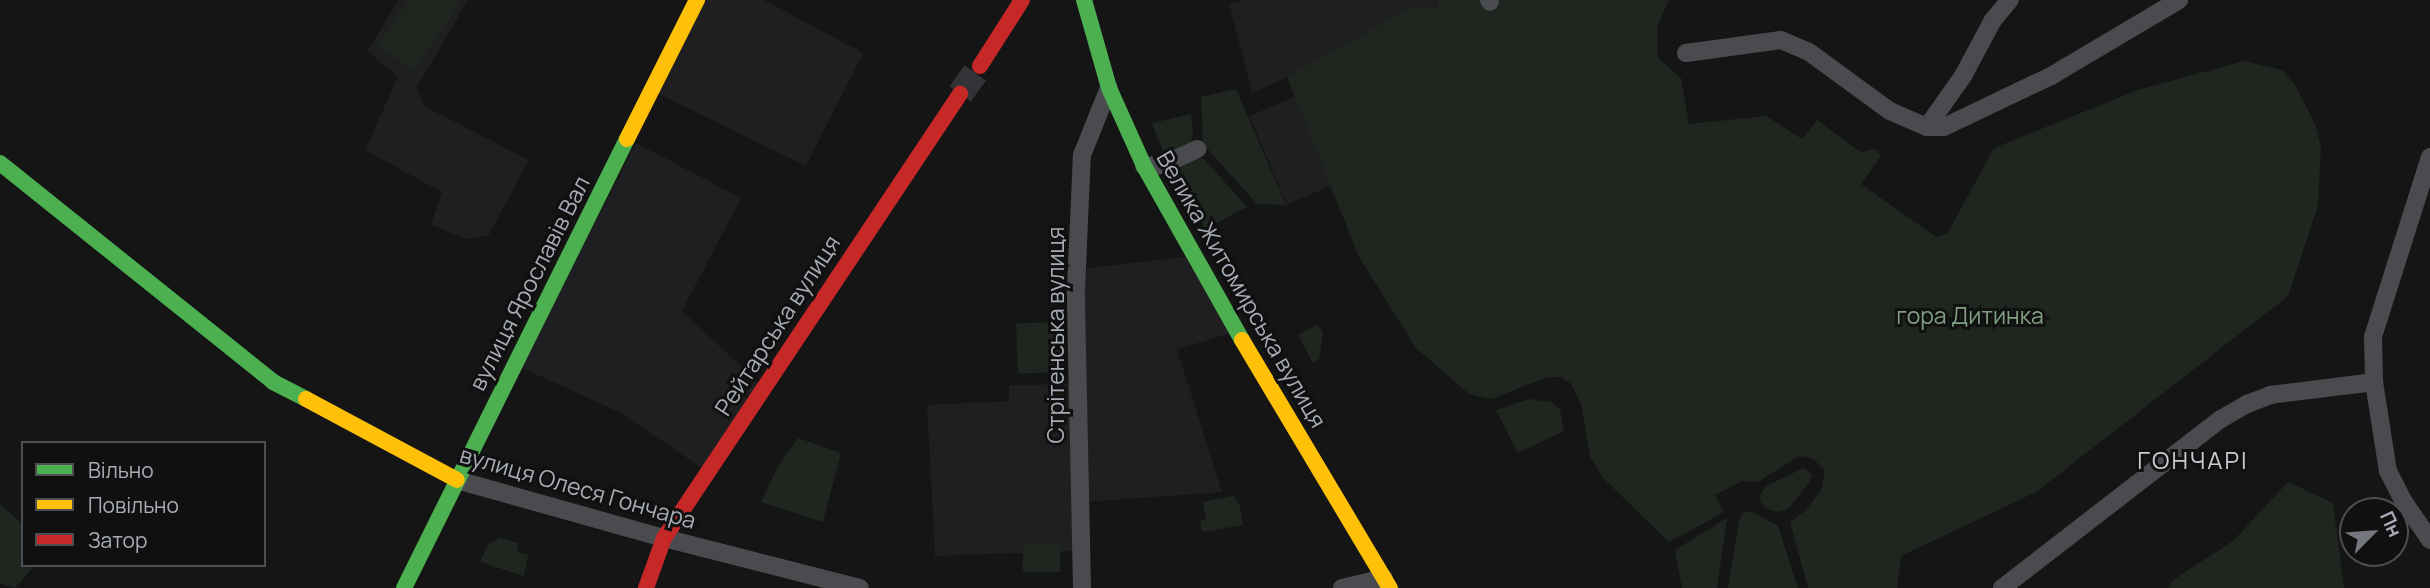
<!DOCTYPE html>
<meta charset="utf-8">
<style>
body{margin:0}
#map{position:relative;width:2430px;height:588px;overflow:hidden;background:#151516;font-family:Manrope,sans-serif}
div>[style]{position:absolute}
.built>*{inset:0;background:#1f1f21;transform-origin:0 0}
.green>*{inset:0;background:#1f2620;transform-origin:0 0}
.secondary-tunnel>*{height:26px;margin-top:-13px;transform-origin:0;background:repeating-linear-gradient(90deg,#323336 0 26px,transparent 0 39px)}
.street>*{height:18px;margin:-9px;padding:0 9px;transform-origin:9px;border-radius:9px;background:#4a4b4e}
.fast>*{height:16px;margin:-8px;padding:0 8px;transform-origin:8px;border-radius:8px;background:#4caf50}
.slow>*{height:16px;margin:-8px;padding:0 8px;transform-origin:8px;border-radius:8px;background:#ffc107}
.jam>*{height:16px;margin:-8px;padding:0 8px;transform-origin:8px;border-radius:8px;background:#c62828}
span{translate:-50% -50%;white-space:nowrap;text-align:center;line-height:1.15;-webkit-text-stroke:6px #101011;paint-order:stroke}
.street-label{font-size:23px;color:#a7acb5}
.park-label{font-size:23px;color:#7f9f80}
.neighbourhood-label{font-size:24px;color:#c8cbd2;letter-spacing:2px}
.legend{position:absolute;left:21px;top:441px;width:245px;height:126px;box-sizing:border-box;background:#101011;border:2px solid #4c4e53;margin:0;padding:9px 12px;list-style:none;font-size:21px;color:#a7acb5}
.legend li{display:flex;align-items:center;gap:14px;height:35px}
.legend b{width:35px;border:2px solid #4c4e53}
.north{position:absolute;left:2339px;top:497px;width:70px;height:70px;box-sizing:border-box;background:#101011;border:2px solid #4c4e53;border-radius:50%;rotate:65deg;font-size:19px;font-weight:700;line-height:28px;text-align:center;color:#a7acb5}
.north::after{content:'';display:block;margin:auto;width:24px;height:32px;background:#74777d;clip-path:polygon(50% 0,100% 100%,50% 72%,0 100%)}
</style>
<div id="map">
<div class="built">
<i style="clip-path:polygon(399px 0,468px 0,417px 87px,424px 106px,529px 160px,488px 236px,466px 239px,431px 225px,442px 192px,365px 150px,398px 77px,367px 51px)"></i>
<i style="clip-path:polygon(703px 0,764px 0,863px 53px,806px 166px,657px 93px)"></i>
<i style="clip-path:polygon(1245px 0,1439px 0,1438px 10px,1252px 93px,1229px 4px)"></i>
<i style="left:1299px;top:95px;width:96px;height:54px;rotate:67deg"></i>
<i style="clip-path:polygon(636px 143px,741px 198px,682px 311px,759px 383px,702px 468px,619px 412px,520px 367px)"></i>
<i style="clip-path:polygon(1185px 257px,1232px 333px,1177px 349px,1222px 492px,1084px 502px,1079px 269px)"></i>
<i style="clip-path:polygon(1074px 384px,1076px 551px,935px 556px,927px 405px,1009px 401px,1009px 385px)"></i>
</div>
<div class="green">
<i style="clip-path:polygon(409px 0,461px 0,414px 70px,378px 46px)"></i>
<i style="clip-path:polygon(1439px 0,1669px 0,1657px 27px,1658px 58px,1681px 78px,1689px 124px,1766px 116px,1802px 139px,1817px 120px,1862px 153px,1875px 148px,1881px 156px,1861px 184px,1936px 237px,1947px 234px,1994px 148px,2138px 90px,2244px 61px,2282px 70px,2295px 85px,2315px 124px,2321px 147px,2318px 205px,2288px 296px,2036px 492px,1901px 556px,1897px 588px,1808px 588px,1790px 522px,1805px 511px,1821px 490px,1825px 470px,1812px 458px,1799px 456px,1758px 482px,1742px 481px,1715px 495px,1724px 512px,1669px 542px,1603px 478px,1590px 457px,1581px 404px,1571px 384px,1561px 377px,1548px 377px,1491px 399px,1469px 394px,1416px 348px,1359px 257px,1287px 77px,1414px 6px,1437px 10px)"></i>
<i style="clip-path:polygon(1236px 89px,1286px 205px,1257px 204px,1203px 144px,1201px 97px)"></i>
<i style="clip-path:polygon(1191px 114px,1193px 135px,1189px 145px,1165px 157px,1152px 123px)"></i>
<i style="clip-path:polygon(1196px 157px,1204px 159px,1247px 207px,1202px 231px,1170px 167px)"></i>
<i style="left:1062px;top:322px;width:50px;height:46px;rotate:88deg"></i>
<i style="clip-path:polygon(1318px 324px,1323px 333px,1319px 359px,1313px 363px,1298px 335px)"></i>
<i style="clip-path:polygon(1529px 399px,1551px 402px,1560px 409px,1564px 431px,1518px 453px,1496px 410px)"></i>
<i style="clip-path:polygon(798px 438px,841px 453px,823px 522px,761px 502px,777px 468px)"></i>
<i style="clip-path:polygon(1804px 468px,1812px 475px,1811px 480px,1789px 508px,1779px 512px,1768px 509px,1761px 503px,1759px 497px,1766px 486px)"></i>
<i style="clip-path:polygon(2288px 482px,2333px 503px,2344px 588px,2168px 588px,2173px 580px,2233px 541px)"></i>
<i style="clip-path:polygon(1234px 496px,1240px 506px,1243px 525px,1202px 532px,1200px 520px,1206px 519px,1203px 502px)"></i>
<i style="clip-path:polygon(0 505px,23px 524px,23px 565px,35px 565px,15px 588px,0 583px)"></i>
<i style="clip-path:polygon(1745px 512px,1752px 512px,1778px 526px,1798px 588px,1728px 588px,1740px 517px)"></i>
<i style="clip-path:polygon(1727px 518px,1717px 588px,1682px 588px,1675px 550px)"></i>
<i style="clip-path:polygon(500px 538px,518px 543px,517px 551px,528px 555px,524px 576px,480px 562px,488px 545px)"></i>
<i style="left:1060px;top:545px;width:27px;height:37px;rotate:90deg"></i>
</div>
<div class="secondary-tunnel">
<i style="left:960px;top:94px;width:34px;rotate:-54deg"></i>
</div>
<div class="street">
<i style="left:1489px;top:0;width:2px;rotate:63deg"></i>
<i style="left:1686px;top:53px;width:96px;rotate:-7.8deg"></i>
<i style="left:1781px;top:40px;width:30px;rotate:23deg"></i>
<i style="left:1809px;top:52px;width:100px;rotate:36.1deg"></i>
<i style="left:1890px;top:111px;width:40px;rotate:23.4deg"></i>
<i style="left:1927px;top:127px;width:17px"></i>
<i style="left:1944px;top:127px;width:119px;rotate:-25.5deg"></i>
<i style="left:2051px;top:76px;width:149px;rotate:-30.7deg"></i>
<i style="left:1927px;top:127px;width:62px;rotate:-54.8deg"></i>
<i style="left:1963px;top:76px;width:64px;rotate:-61.8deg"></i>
<i style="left:1993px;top:20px;width:26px;rotate:-50deg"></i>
<i style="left:2430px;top:157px;width:189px;rotate:107.6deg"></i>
<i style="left:2373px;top:337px;width:45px;rotate:88.7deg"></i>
<i style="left:2374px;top:382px;width:90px;rotate:81.1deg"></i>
<i style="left:2388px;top:471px;width:35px;rotate:63deg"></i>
<i style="left:2404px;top:502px;width:46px;rotate:55.6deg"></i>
<i style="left:1144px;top:166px;width:19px;rotate:-3deg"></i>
<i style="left:1163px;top:165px;width:38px;rotate:-25deg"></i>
<i style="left:457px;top:480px;width:215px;rotate:15.7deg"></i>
<i style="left:664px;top:538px;width:202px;rotate:14.3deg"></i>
<i style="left:1082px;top:588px;width:298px;rotate:-91.2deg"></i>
<i style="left:1076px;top:290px;width:135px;rotate:-87.5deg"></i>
<i style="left:1082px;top:155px;width:72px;rotate:-68.1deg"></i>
<i style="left:1342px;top:588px;width:43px;rotate:-13.4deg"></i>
<i style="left:2002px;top:588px;width:277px;rotate:-37.7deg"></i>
<i style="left:2221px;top:419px;width:30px;rotate:-30deg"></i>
<i style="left:2247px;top:404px;width:25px;rotate:-21deg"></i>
<i style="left:2270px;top:395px;width:105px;rotate:-7.1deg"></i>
</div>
<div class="fast">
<i style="left:1084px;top:0;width:91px;rotate:74.1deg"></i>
<i style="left:1109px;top:88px;width:85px;rotate:65.8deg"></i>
<i style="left:1144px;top:166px;width:200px;rotate:60.6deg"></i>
<i style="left:0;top:163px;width:350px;rotate:38.7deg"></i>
<i style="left:273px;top:382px;width:37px;rotate:27deg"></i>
<i style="left:404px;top:588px;width:501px;rotate:-63.59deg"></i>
</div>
<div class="slow">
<i style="left:627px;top:139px;width:156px;rotate:-63.3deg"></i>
<i style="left:1242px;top:340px;width:289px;rotate:59.2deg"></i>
<i style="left:306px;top:399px;width:171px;rotate:28.2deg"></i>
</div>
<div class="jam">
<i style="left:980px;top:66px;width:78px;rotate:-57.5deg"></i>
<i style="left:646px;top:588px;width:53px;rotate:-70.2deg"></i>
<i style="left:664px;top:538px;width:534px;rotate:-56.31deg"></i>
</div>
<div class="street-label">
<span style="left:529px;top:283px;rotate:-63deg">вулиця Ярославів Вал</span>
<span style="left:1242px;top:289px;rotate:60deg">Велика Житомирська вулиця</span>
<span style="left:777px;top:325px;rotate:-57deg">Рейтарська вулиця</span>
<span style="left:1055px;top:335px;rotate:-90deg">Стрітенська вулиця</span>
<span style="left:578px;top:487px;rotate:16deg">вулиця Олеся Гончара</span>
</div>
<div class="park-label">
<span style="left:1970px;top:315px">гора Дитинка</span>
</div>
<div class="neighbourhood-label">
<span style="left:2193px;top:460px">ГОНЧАРІ</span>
</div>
<ul class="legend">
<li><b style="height:9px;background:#4caf50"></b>Вільно</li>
<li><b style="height:9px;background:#ffc107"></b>Повільно</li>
<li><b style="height:9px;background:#c62828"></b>Затор</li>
</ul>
<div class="north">Пн</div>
</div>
